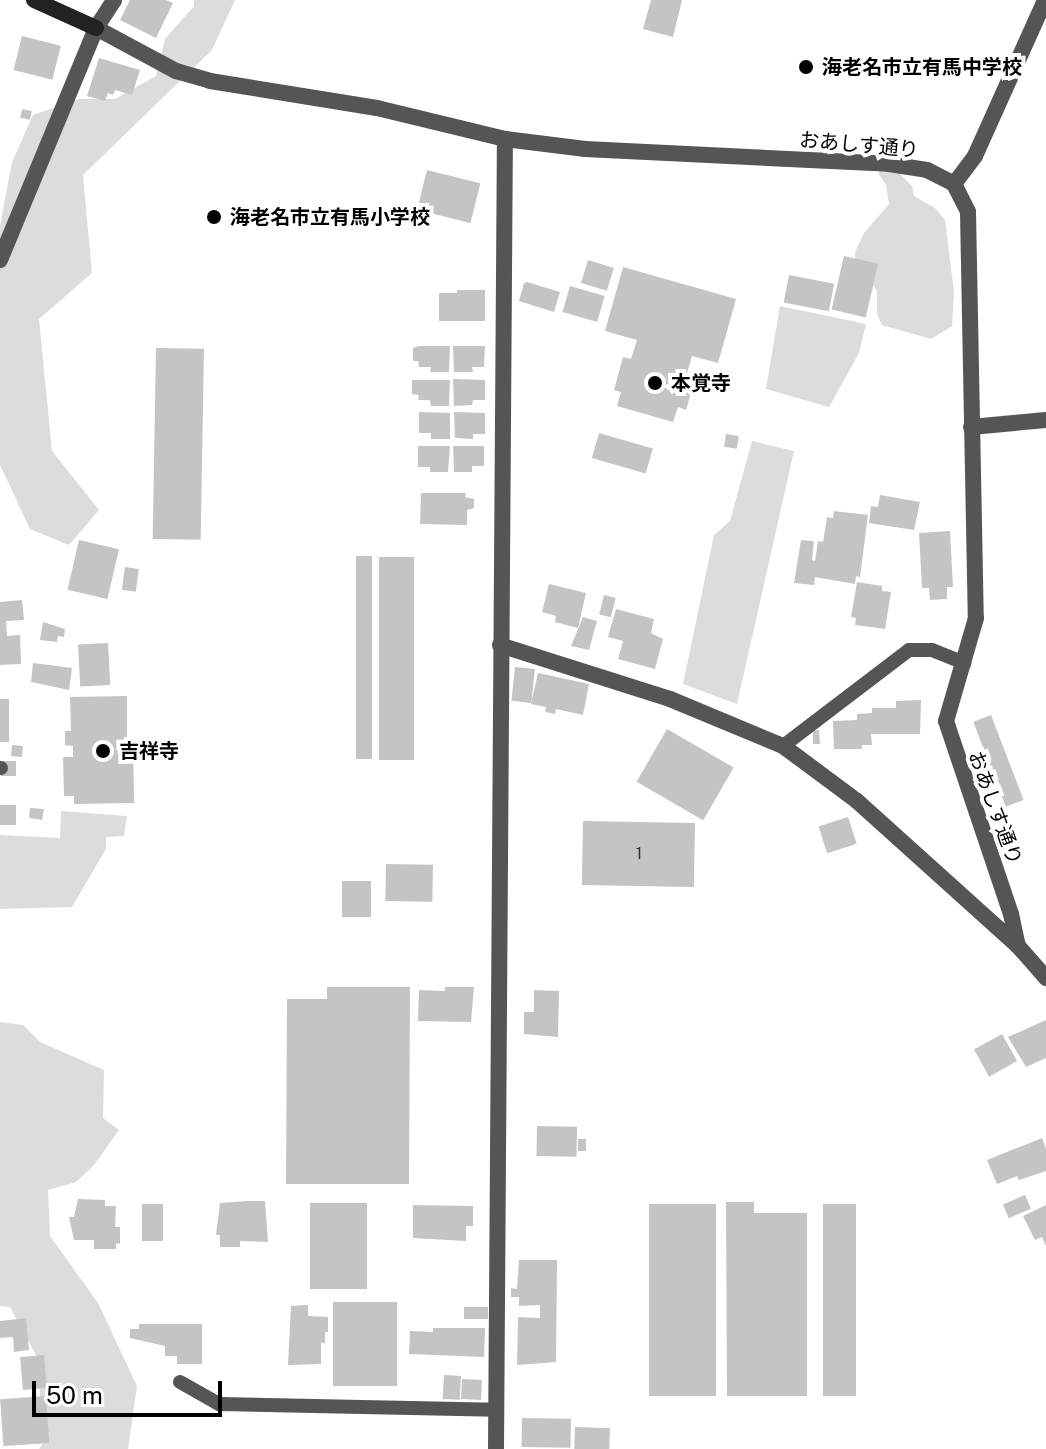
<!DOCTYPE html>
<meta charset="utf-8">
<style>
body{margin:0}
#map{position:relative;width:1046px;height:1449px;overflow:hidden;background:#fff;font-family:"Public Sans","Noto Sans JP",sans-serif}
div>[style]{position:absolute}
.green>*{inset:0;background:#dcdcdc}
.building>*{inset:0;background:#c4c4c4;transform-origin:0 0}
.lane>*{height:14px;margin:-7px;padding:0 7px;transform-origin:7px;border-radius:7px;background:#555}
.street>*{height:16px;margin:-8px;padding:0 8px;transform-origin:8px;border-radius:8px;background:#555}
.secondary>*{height:16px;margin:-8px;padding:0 8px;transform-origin:8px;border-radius:8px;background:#222}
.dots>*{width:22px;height:22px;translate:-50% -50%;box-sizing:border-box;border:4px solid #fff;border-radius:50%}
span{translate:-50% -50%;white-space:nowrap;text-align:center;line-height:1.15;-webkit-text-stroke:8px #fff;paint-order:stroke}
.number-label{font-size:16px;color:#313131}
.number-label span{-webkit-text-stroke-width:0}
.poi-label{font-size:20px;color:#000;font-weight:700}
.left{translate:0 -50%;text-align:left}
.street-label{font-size:20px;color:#000}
.scale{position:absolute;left:32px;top:1381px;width:190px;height:36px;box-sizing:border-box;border:4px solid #000;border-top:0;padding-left:10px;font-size:24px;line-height:28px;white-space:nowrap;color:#000;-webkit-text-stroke:6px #fff;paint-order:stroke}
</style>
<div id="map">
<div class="green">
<i style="clip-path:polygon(194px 0,235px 0,212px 50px,83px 175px,92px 273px,39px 319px,52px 451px,99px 510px,69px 545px,30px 529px,0 465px,0 226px,12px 162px,33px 115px,79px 99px,115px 99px,156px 76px,165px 39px,194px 6px)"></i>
<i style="clip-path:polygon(884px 169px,899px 173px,912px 186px,914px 196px,935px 208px,945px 220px,954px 292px,952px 326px,931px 339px,882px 325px,877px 314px,877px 291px,868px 277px,855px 267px,855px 252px,864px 233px,889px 204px,886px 185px,878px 173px)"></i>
<i style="clip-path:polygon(780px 306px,866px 324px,859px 353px,829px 407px,766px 389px)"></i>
<i style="clip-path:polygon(752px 441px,794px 451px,737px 704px,683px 684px,714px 535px,730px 521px)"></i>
<i style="clip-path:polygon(61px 811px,127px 816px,124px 836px,106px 837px,106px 849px,72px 907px,0 909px,0 835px,60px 838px)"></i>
<i style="clip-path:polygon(0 1022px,23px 1025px,40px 1042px,104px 1070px,103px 1118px,119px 1130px,94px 1165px,76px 1182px,48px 1190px,50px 1236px,98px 1303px,137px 1386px,128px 1449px,39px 1449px,44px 1442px,37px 1357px,10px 1307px,0 1306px)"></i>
</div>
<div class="building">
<i style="clip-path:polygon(130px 0,166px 0,173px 3px,156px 38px,120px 20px)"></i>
<i style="clip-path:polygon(651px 0,682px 0,673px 37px,643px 29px)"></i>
<i style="left:22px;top:36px;width:40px;height:35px;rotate:14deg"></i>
<i style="clip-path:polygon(99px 58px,140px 70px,132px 95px,115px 90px,113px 95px,108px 93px,105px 101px,87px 96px)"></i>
<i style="left:22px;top:109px;width:10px;height:9px;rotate:11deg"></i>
<i style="left:427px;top:170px;width:55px;height:41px;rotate:14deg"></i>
<i style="left:844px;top:256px;width:35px;height:55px;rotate:13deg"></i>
<i style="left:588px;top:260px;width:27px;height:24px;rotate:17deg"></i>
<i style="clip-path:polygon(623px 267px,736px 299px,718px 363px,692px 356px,687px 373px,696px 376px,686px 410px,678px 407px,673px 422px,617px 406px,621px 392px,614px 390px,623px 357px,631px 359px,637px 340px,605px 331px)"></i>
<i style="left:789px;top:275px;width:46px;height:28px;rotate:11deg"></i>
<i style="clip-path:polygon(527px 282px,560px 292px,554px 312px,519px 301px,524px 283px)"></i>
<i style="left:570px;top:286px;width:36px;height:27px;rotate:16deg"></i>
<i style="clip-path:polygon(457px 290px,485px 290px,485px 321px,439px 321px,439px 293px,457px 293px)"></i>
<i style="clip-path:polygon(419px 346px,450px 346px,449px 372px,430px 372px,431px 367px,419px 367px,418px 361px,413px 361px,413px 348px)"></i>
<i style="clip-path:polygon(453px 346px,485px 346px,484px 367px,472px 367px,473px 372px,454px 372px)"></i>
<i style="left:156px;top:348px;width:48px;height:191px;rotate:1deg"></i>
<i style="clip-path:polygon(453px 379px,485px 380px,485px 400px,473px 400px,472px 405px,454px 406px)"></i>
<i style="clip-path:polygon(412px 380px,450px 380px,449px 406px,431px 406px,430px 400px,418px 400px,419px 395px,412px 394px)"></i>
<i style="clip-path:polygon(419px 412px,450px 413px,450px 439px,431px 439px,431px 433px,419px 433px)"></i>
<i style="clip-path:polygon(454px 412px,485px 413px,485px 434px,473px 434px,473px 439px,455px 438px)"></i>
<i style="left:599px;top:433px;width:56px;height:26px;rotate:16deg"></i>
<i style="left:726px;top:434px;width:13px;height:13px;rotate:9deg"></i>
<i style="clip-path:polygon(418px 446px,450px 446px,448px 472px,430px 472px,430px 467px,418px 467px)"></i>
<i style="clip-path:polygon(453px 446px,484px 446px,484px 466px,472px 466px,472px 472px,454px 472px)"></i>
<i style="clip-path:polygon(421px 493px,466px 493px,465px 497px,474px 499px,474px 508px,467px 510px,467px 525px,420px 524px)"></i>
<i style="clip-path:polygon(880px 495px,920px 502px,914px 530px,869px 523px,871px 506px,878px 507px)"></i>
<i style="clip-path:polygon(834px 511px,868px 515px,860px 577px,856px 576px,855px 584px,815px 577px,814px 585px,794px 583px,801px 540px,814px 541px,812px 560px,815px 561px,818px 541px,823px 542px,827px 517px,833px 518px)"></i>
<i style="clip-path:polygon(950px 531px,953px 587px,947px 587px,947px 599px,930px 600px,929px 588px,922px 588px,919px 533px)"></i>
<i style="left:79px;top:540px;width:41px;height:51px;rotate:13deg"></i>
<i style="left:356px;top:556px;width:16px;height:203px"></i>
<i style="left:379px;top:557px;width:35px;height:203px"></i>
<i style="left:125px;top:567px;width:14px;height:23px;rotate:8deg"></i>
<i style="clip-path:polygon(857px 582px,882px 586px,882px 591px,891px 592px,885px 629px,855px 625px,856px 618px,851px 617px)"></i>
<i style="clip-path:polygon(549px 584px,586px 593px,578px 628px,555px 622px,556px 616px,542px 612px)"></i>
<i style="left:604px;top:595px;width:12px;height:20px;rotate:14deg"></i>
<i style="clip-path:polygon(22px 600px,24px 620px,6px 621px,7px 636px,20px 635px,21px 664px,0 665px,0 602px)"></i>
<i style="clip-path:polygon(616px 609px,654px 619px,651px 633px,663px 639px,655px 669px,618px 659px,623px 641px,608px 637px)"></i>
<i style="clip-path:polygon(583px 617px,597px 621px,589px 650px,571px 646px)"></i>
<i style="clip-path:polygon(43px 622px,65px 629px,64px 637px,58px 636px,57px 642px,40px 640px)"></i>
<i style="left:108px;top:643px;width:42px;height:30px;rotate:87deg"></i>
<i style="clip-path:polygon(33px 663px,72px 668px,69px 690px,31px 682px)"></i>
<i style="left:515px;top:667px;width:20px;height:34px;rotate:6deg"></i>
<i style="clip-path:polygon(538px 673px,589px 684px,583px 715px,556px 709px,555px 714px,545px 712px,546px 707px,531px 704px)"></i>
<i style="clip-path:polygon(127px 696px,127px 739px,133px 739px,134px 803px,74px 804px,74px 796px,64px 796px,63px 757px,73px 757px,73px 746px,65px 745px,65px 731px,71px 731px,70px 697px)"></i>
<i style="left:0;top:699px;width:9px;height:43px"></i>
<i style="clip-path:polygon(921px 700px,920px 734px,871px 734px,872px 745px,862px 745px,862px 749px,834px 749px,833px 721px,857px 720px,857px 714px,872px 713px,872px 708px,896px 708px,896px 701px)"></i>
<i style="left:991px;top:715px;width:91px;height:19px;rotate:69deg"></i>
<i style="left:667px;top:729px;width:77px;height:61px;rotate:30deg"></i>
<i style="clip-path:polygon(819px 730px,820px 744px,813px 744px,813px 731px)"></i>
<i style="left:12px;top:745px;width:11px;height:11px;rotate:5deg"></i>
<i style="left:1px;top:761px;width:15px;height:15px"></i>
<i style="left:16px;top:805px;width:20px;height:16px;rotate:90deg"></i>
<i style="clip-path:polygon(30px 808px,44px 809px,42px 820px,29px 818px)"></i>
<i style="left:848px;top:817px;width:28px;height:31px;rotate:72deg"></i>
<i style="left:583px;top:821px;width:112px;height:64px;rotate:1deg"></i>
<i style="left:386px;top:864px;width:47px;height:37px;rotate:1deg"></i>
<i style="left:342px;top:881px;width:29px;height:36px"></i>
<i style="clip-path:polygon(327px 987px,410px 987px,409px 1184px,286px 1184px,287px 999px,327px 999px)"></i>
<i style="clip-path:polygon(445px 987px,474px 987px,471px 1022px,418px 1021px,419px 990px,445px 991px)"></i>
<i style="clip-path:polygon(534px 990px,559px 991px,558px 1037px,524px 1034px,524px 1012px,534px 1012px)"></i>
<i style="clip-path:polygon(1046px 1020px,1046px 1058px,1026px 1067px,1008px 1037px)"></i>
<i style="left:1002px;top:1034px;width:31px;height:32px;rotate:61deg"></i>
<i style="left:537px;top:1126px;width:40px;height:30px;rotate:1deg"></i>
<i style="clip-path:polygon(1042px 1138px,1046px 1149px,1046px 1171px,1019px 1180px,1017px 1176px,997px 1184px,987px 1160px)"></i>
<i style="left:578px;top:1139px;width:8px;height:12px"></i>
<i style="left:1025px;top:1195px;width:15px;height:24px;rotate:67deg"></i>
<i style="clip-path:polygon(78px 1199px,105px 1200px,105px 1206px,116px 1206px,115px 1227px,120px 1227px,120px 1244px,116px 1243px,116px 1249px,94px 1249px,94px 1240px,74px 1240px,69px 1217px,74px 1217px)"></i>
<i style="clip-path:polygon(248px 1201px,265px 1201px,268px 1242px,240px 1241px,240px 1247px,220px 1247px,220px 1235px,216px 1235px,220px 1203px)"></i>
<i style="clip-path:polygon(726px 1202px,754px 1202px,754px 1213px,807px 1213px,807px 1396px,727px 1396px)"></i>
<i style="left:310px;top:1203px;width:57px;height:86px"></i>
<i style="left:142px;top:1204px;width:21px;height:37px"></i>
<i style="left:649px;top:1204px;width:67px;height:192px"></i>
<i style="left:823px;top:1204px;width:33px;height:192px"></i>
<i style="clip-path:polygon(413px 1205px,473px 1206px,473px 1226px,466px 1226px,466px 1241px,413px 1238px)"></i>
<i style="clip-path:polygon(1046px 1205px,1046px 1246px,1042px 1237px,1035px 1240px,1023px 1216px)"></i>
<i style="clip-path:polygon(519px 1260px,557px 1260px,556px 1362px,517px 1365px,518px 1317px,540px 1318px,540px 1305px,519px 1306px,519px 1297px,511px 1297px,511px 1288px,517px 1289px)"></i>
<i style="left:333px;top:1302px;width:64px;height:84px"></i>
<i style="clip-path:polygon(308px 1305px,308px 1316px,328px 1317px,328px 1332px,325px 1332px,325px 1343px,321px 1343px,321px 1364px,288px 1365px,291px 1306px)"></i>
<i style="left:464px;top:1307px;width:24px;height:12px"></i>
<i style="clip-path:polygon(26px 1318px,29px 1350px,14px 1352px,13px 1337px,0 1338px,0 1321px)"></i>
<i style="clip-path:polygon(139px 1324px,202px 1324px,202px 1364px,177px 1364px,177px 1356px,165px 1356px,165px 1346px,130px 1338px,130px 1329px,139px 1329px)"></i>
<i style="clip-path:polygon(433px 1328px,485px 1328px,484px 1357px,409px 1354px,410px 1331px,433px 1332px)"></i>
<i style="left:44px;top:1355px;width:33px;height:24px;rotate:85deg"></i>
<i style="left:444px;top:1375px;width:17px;height:24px;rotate:3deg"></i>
<i style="left:462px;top:1379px;width:20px;height:20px;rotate:3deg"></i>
<i style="left:46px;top:1396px;width:47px;height:46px;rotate:86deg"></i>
<i style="left:522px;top:1418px;width:49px;height:29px;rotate:1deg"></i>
<i style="left:575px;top:1427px;width:35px;height:22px;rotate:2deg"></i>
</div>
<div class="lane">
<i style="left:783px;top:746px;width:158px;rotate:-37.3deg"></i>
<i style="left:909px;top:650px;width:23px"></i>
<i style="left:932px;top:650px;width:35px;rotate:22deg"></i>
<i style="left:0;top:768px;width:1px"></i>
<i style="left:180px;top:1382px;width:45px;rotate:29.4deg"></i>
<i style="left:219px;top:1404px;width:276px;rotate:1.2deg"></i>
</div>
<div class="street">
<i style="left:96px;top:28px;width:91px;rotate:28.3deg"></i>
<i style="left:176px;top:71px;width:35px;rotate:16deg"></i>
<i style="left:210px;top:81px;width:169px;rotate:9.2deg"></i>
<i style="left:377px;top:108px;width:132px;rotate:13.6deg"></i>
<i style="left:505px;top:139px;width:81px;rotate:7.1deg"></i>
<i style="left:585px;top:149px;width:304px;rotate:2.8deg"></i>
<i style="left:889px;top:164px;width:38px;rotate:9deg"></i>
<i style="left:927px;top:170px;width:30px;rotate:27deg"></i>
<i style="left:954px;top:184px;width:31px;rotate:63deg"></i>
<i style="left:968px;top:212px;width:406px;rotate:88.9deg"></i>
<i style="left:976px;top:618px;width:107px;rotate:106.2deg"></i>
<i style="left:946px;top:721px;width:204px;rotate:71.4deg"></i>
<i style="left:1011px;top:914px;width:33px;rotate:78deg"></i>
<i style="left:1018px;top:946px;width:43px;rotate:48.8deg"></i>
<i style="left:954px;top:184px;width:35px;rotate:-53deg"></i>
<i style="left:975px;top:156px;width:171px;rotate:-65.8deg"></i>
<i style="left:0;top:260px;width:251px;rotate:-67.5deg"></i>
<i style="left:96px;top:28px;width:33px;rotate:-57deg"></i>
<i style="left:971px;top:427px;width:75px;rotate:-5.3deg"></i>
<i style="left:500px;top:645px;width:178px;rotate:17.6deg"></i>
<i style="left:670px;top:699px;width:122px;rotate:22.6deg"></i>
<i style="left:783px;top:746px;width:92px;rotate:36.6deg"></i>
<i style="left:857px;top:801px;width:217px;rotate:42deg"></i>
<i style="left:496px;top:1449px;width:1310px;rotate:-89.61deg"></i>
</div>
<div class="secondary">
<i style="left:34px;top:0;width:68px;rotate:24.3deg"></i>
</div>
<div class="dots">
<i style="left:806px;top:67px;background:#000"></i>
<i style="left:214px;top:217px;background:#000"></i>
<i style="left:655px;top:383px;background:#000"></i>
<i style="left:103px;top:751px;background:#000"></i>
</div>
<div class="number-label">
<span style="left:639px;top:854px">1</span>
</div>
<div class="poi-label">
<span class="left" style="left:822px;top:67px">海老名市立有馬中学校</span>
<span class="left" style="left:230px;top:217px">海老名市立有馬小学校</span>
<span class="left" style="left:671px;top:383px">本覚寺</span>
<span class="left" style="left:119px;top:751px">吉祥寺</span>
</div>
<div class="street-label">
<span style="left:859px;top:145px;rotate:5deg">おあしす通り</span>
<span style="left:995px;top:808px;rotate:70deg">おあしす通り</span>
</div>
<div class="scale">50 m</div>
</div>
